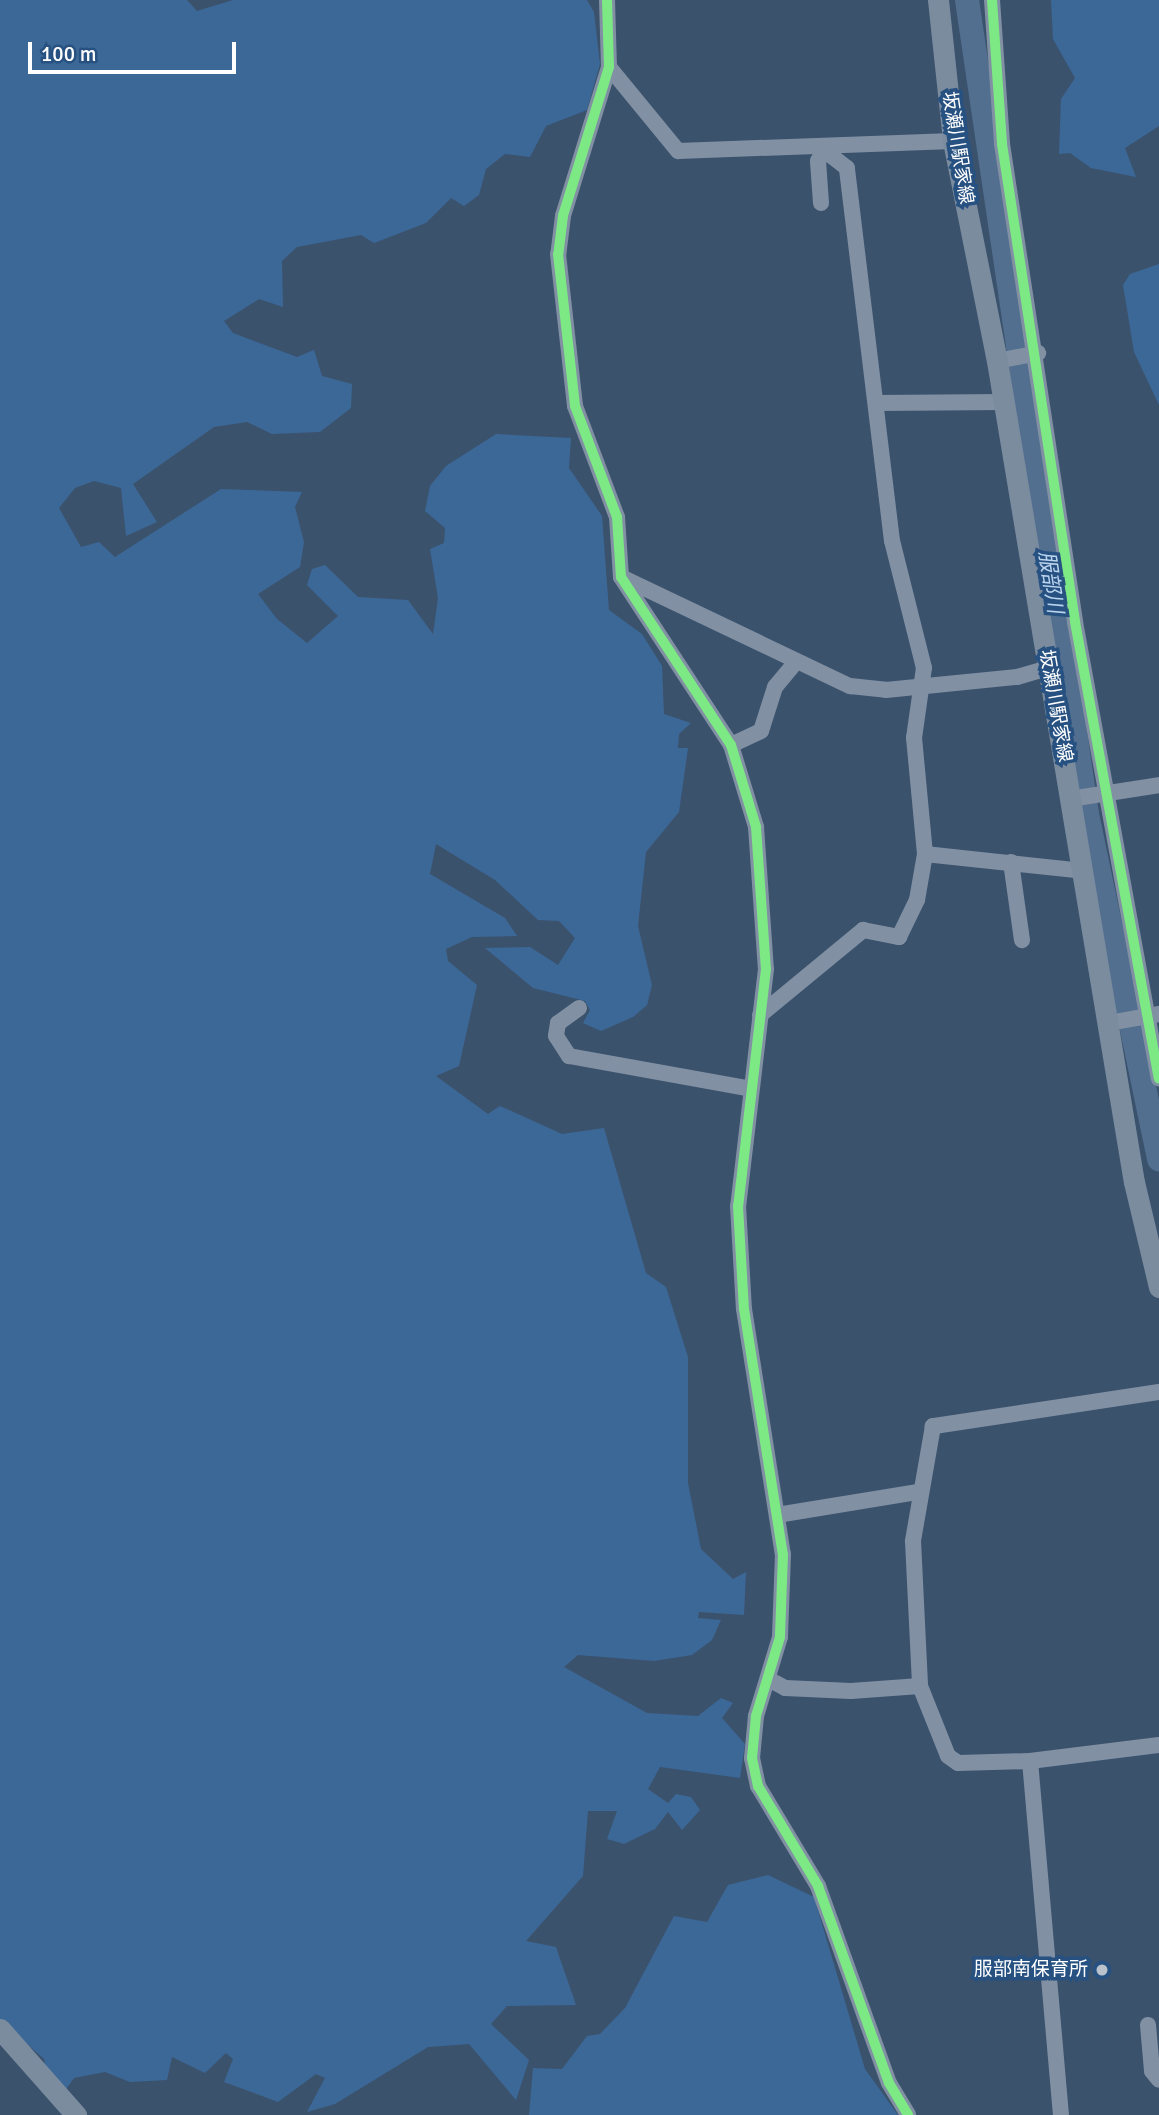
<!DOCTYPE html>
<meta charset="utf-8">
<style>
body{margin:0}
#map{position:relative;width:1159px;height:2115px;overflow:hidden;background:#3b526d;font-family:Signika,"Noto Sans JP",sans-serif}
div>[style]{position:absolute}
.green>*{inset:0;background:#3c6897}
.river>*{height:24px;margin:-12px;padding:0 12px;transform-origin:12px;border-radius:12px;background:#526f90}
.minor>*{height:16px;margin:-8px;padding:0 8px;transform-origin:8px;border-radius:8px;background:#8191a3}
.secondary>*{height:21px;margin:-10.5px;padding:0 10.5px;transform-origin:10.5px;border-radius:10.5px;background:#7c8c9f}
.cycleway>*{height:10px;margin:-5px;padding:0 5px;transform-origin:5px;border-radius:5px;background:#7ce984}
.dots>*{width:19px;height:19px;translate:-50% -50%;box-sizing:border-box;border:4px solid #275181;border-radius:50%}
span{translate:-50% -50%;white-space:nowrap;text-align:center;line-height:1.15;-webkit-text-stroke:7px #275181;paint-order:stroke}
.street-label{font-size:19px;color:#fff}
.poi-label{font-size:19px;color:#fff}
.right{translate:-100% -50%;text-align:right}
.water-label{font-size:21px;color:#bad4ee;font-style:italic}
.scale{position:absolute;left:28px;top:42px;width:208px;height:32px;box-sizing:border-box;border:4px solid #fff;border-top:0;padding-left:9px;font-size:21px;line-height:24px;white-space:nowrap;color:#fff;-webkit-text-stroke:5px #275181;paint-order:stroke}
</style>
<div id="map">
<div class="green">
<i style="clip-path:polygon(0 0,187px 0,197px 11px,233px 0,587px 0,594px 12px,600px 64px,587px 110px,546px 126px,530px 157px,505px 154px,486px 169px,479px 195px,464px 206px,451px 198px,426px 223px,374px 243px,361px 235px,297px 247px,282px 261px,283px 307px,259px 299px,224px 321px,233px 333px,297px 357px,314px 350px,322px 376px,352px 384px,351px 408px,320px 432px,272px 434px,247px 422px,214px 427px,133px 484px,157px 522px,126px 536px,121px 488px,94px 481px,75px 488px,59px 508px,81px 547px,99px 542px,115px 557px,221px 489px,302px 492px,295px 507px,304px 542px,300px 567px,258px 594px,277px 619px,307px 643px,338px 616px,307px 585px,312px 569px,325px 565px,358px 597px,408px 600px,433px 634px,438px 598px,430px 549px,444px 543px,445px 528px,425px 511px,430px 486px,446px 466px,496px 434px,571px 438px,569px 468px,602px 516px,609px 610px,642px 634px,662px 666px,664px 714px,691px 723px,679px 734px,678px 748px,688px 748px,679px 812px,646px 852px,638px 926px,652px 985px,647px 1005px,633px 1017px,601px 1031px,583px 1023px,590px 1010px,585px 1001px,533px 988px,485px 948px,530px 947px,558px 965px,575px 938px,559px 921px,538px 920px,495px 880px,436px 844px,430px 874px,505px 918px,517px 936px,472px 937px,446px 949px,448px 961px,477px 985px,459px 1066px,436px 1076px,488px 1114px,500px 1106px,562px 1134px,604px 1128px,646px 1273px,666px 1287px,688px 1357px,688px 1483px,701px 1549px,733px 1579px,746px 1572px,744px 1615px,699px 1612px,698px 1618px,721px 1620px,712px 1640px,692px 1655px,654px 1661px,578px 1655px,564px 1667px,647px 1713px,698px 1716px,721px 1698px,733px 1703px,722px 1718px,745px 1744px,740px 1778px,660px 1767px,648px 1789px,668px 1803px,676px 1794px,691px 1797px,700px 1810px,682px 1830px,668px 1812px,655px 1829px,624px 1844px,607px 1839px,617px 1811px,588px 1811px,583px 1876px,526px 1941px,556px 1947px,576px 2005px,507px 2006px,491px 2024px,529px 2060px,516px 2100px,469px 2044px,428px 2047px,335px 2104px,307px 2112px,325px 2078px,316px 2074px,278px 2102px,224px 2082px,233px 2059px,226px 2053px,205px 2073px,172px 2057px,167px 2080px,130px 2082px,105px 2072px,74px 2078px,64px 2092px,48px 2078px,44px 2059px,0 2020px)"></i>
<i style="clip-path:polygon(1051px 0,1159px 0,1159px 126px,1125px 148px,1136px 177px,1091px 168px,1070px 153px,1059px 154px,1061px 99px,1075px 78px,1053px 39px)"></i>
<i style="clip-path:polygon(1159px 264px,1159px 405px,1134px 352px,1123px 285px,1130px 274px)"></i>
<i style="clip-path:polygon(768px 1875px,814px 1897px,865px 2069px,898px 2115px,529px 2115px,533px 2068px,562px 2069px,587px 2036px,600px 2034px,625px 2008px,674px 1916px,707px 1922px,728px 1885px)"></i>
</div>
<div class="river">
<i style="left:967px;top:0;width:823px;rotate:81.61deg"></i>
<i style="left:1087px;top:814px;width:353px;rotate:78.2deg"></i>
</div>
<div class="minor">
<i style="left:607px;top:0;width:67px;rotate:88.3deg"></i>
<i style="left:609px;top:67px;width:156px;rotate:107.2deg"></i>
<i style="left:563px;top:216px;width:38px;rotate:97deg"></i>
<i style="left:558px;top:254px;width:153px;rotate:83.6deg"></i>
<i style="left:575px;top:406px;width:119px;rotate:69.3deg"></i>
<i style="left:617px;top:517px;width:60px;rotate:86.2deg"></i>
<i style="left:621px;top:577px;width:201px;rotate:56.8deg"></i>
<i style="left:731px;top:745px;width:86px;rotate:73deg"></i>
<i style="left:756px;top:827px;width:142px;rotate:86deg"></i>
<i style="left:766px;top:969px;width:239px;rotate:96.7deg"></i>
<i style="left:738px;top:1206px;width:103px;rotate:86.7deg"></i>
<i style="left:744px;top:1309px;width:248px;rotate:81deg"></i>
<i style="left:783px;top:1554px;width:83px;rotate:92.1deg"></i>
<i style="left:780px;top:1637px;width:83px;rotate:106.9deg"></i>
<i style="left:756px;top:1716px;width:42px;rotate:95.4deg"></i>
<i style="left:752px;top:1758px;width:29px;rotate:78deg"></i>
<i style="left:758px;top:1786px;width:117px;rotate:59deg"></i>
<i style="left:818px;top:1886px;width:209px;rotate:70.2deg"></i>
<i style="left:889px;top:2083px;width:37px;rotate:59deg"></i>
<i style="left:992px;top:0;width:144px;rotate:86deg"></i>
<i style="left:1002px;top:144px;width:484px;rotate:81.3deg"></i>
<i style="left:1075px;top:622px;width:464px;rotate:79.6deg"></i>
<i style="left:609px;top:67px;width:109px;rotate:50.6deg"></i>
<i style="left:678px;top:151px;width:275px;rotate:-2.1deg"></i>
<i style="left:821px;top:203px;width:42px;rotate:-94.1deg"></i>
<i style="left:818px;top:161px;width:13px;rotate:-61deg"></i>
<i style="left:997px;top:361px;width:42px;rotate:-11deg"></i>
<i style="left:876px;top:403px;width:128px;rotate:-0.4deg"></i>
<i style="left:621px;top:577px;width:254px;rotate:25.5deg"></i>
<i style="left:850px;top:686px;width:36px;rotate:6deg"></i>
<i style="left:886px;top:690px;width:132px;rotate:-5.7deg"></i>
<i style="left:1017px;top:677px;width:32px;rotate:-16deg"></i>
<i style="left:731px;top:745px;width:33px;rotate:-25deg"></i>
<i style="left:761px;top:731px;width:46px;rotate:-72.3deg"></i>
<i style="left:775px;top:687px;width:33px;rotate:-50deg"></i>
<i style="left:1070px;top:799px;width:90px;rotate:-8.9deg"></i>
<i style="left:925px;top:854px;width:159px;rotate:6.1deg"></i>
<i style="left:1011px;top:862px;width:79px;rotate:82deg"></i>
<i style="left:579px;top:1008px;width:26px;rotate:144deg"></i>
<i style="left:558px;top:1023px;width:13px;rotate:99deg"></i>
<i style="left:556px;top:1036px;width:24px;rotate:57deg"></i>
<i style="left:569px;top:1056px;width:181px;rotate:10.2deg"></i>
<i style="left:760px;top:1015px;width:134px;rotate:-39.5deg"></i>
<i style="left:863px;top:930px;width:37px;rotate:11deg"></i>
<i style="left:899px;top:937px;width:41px;rotate:-64.1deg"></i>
<i style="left:917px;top:900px;width:47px;rotate:-80.1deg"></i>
<i style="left:925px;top:854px;width:117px;rotate:-95.4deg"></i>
<i style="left:914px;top:738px;width:71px;rotate:-81.9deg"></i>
<i style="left:924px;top:668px;width:131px;rotate:-104.1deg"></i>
<i style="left:892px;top:541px;width:376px;rotate:-96.9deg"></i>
<i style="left:847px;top:168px;width:29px;rotate:-142deg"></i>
<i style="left:1109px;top:1023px;width:51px;rotate:-10.2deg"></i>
<i style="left:1159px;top:1392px;width:229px;rotate:171.4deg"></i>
<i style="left:933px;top:1426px;width:117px;rotate:99.9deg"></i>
<i style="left:913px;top:1541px;width:145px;rotate:87.2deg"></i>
<i style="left:920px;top:1686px;width:75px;rotate:68.2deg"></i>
<i style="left:948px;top:1756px;width:12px;rotate:35deg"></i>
<i style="left:958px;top:1763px;width:72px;rotate:-1.6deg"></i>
<i style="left:1030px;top:1761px;width:130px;rotate:-7.1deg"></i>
<i style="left:777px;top:1515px;width:143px;rotate:-9.3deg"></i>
<i style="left:772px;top:1681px;width:15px;rotate:28deg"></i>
<i style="left:785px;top:1688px;width:66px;rotate:2.6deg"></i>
<i style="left:851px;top:1691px;width:69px;rotate:-4.1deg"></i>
<i style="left:1030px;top:1761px;width:355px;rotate:85deg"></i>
<i style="left:1148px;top:2025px;width:46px;rotate:85deg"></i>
<i style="left:1152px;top:2071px;width:11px;rotate:52deg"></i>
</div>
<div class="secondary">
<i style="left:938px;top:0;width:142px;rotate:83.9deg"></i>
<i style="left:953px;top:141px;width:224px;rotate:78.7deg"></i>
<i style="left:997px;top:361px;width:832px;rotate:80.53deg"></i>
<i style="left:1134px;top:1182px;width:108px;rotate:76.6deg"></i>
<i style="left:0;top:2029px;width:115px;rotate:48.5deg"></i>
</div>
<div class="cycleway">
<i style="left:607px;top:0;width:67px;rotate:88.3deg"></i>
<i style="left:609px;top:67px;width:156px;rotate:107.2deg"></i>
<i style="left:563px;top:216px;width:38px;rotate:97deg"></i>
<i style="left:558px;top:254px;width:153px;rotate:83.6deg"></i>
<i style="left:575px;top:406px;width:119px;rotate:69.3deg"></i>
<i style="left:617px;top:517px;width:60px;rotate:86.2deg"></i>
<i style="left:621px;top:577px;width:201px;rotate:56.8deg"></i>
<i style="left:731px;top:745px;width:86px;rotate:73deg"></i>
<i style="left:756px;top:827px;width:142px;rotate:86deg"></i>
<i style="left:766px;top:969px;width:239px;rotate:96.7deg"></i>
<i style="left:738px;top:1206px;width:103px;rotate:86.7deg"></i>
<i style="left:744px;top:1309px;width:248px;rotate:81deg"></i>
<i style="left:783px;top:1554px;width:83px;rotate:92.1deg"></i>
<i style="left:780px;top:1637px;width:83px;rotate:106.9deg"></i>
<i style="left:756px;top:1716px;width:42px;rotate:95.4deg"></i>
<i style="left:752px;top:1758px;width:29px;rotate:78deg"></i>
<i style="left:758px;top:1786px;width:117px;rotate:59deg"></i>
<i style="left:818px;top:1886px;width:209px;rotate:70.2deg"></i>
<i style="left:889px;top:2083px;width:37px;rotate:59deg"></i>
<i style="left:992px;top:0;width:144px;rotate:86deg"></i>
<i style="left:1002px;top:144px;width:484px;rotate:81.3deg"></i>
<i style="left:1075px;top:622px;width:464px;rotate:79.6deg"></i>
</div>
<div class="dots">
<i style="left:1102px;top:1970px;background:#bac2cc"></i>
</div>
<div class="street-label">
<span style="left:957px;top:148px;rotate:81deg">坂瀬川駅家線</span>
<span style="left:1055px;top:706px;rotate:80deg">坂瀬川駅家線</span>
</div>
<div class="poi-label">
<span class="right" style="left:1088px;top:1970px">服部南保育所</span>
</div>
<div class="water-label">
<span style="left:1051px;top:582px;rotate:81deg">服部川</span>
</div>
<div class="scale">100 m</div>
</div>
